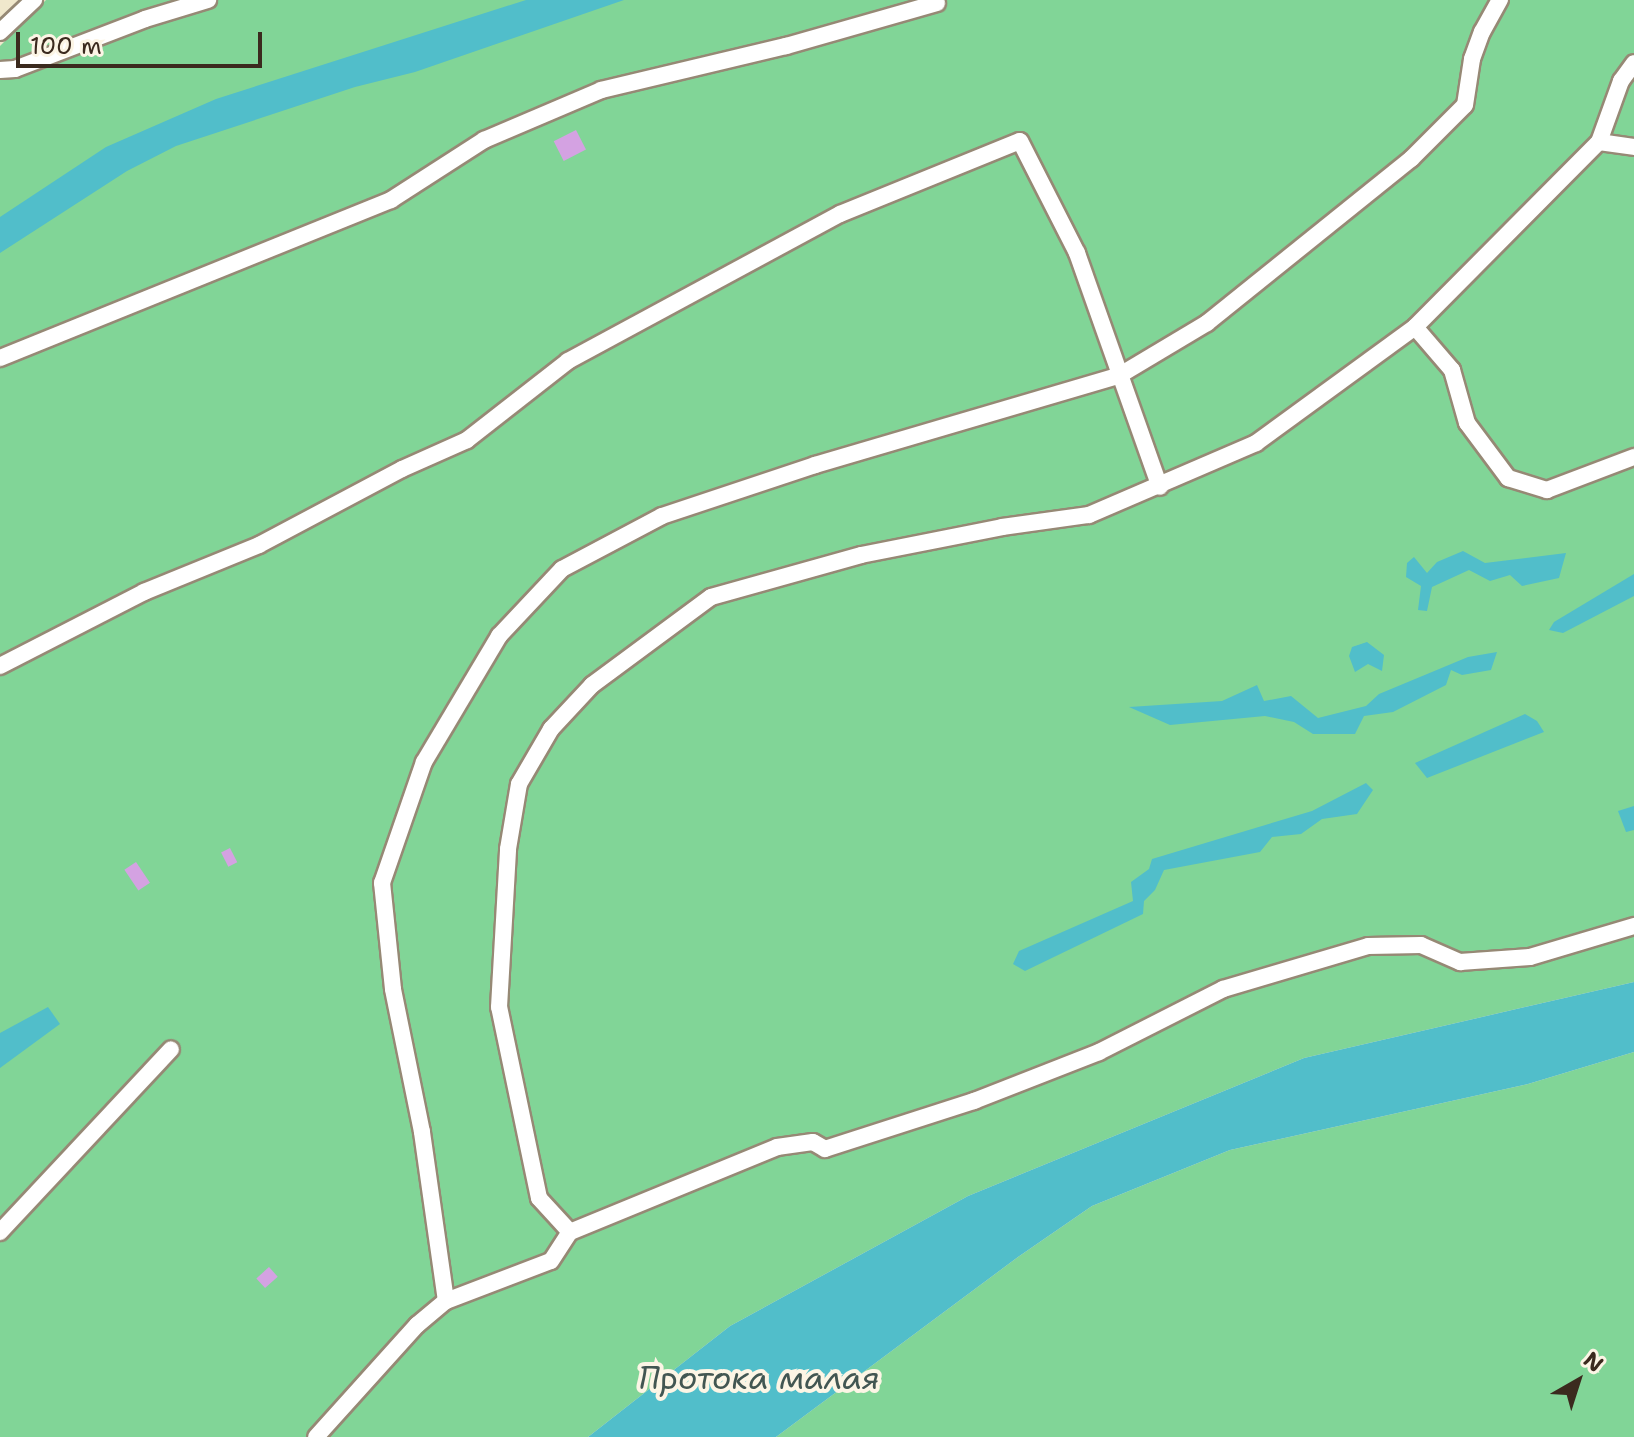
<!DOCTYPE html>
<meta charset="utf-8">
<style>
body{margin:0}
#map{position:relative;width:1634px;height:1437px;overflow:hidden;background:#f0e8cc;font-family:"Shantell Sans",sans-serif}
div>[style]{position:absolute}
.green>*{inset:0;background:#81d597}
.water>*{inset:0;background:#51beca}
.building>*{inset:0;background:#d4a2e2;transform-origin:0 0}
.roads{filter:drop-shadow(2px 0 #968975) drop-shadow(-2px 0 #968975) drop-shadow(0 2px #968975) drop-shadow(0 -2px #968975)}
.street>*{height:16px;margin:-8px;padding:0 8px;transform-origin:8px;border-radius:8px;background:#fff}
span{translate:-50% -50%;white-space:nowrap;text-align:center;line-height:1.15;-webkit-text-stroke:8px #fcf5e5;paint-order:stroke}
.water-label{font-size:32px;color:#425652;font-style:italic}
.north{position:absolute;left:1538px;top:1341px;width:80px;height:80px;-webkit-text-stroke:6px #fcf5e5;paint-order:stroke;rotate:39deg;font-size:22px;font-weight:700;line-height:32px;text-align:center;color:#3b2a1e}
.north::after{content:'';display:block;margin:auto;width:28px;height:36px;background:#3b2a1e;clip-path:polygon(50% 0,100% 100%,50% 72%,0 100%)}
.scale{position:absolute;left:16px;top:32px;width:246px;height:36px;box-sizing:border-box;border:4px solid #3b2a1e;border-top:0;padding-left:10px;font-size:24px;line-height:28px;white-space:nowrap;color:#3b2a1e;-webkit-text-stroke:6px #fcf5e5;paint-order:stroke}
</style>
<div id="map">
<div class="green">
<i style="clip-path:polygon(46px 0,1634px 0,1634px 982px,1304px 1058px,968px 1196px,730px 1326px,588px 1437px,0 1437px,0 46px)"></i>
<i style="clip-path:polygon(1634px 1052px,1634px 1437px,776px 1437px,1018px 1257px,1092px 1206px,1230px 1150px,1528px 1084px)"></i>
</div>
<div class="water">
<i style="clip-path:polygon(526px 0,624px 0,415px 72px,355px 87px,176px 146px,127px 171px,0 253px,0 217px,106px 147px,216px 99px)"></i>
<i style="clip-path:polygon(1463px 551px,1485px 563px,1566px 553px,1559px 578px,1522px 586px,1510px 575px,1490px 581px,1469px 570px,1432px 587px,1427px 611px,1418px 610px,1421px 586px,1406px 577px,1407px 563px,1414px 557px,1427px 573px,1437px 562px)"></i>
<i style="clip-path:polygon(1634px 574px,1634px 596px,1563px 633px,1549px 630px,1554px 622px)"></i>
<i style="clip-path:polygon(1367px 642px,1384px 655px,1382px 671px,1368px 664px,1355px 672px,1349px 656px,1352px 647px)"></i>
<i style="clip-path:polygon(1497px 652px,1491px 670px,1462px 675px,1451px 670px,1446px 685px,1393px 712px,1364px 716px,1355px 734px,1313px 734px,1294px 722px,1265px 716px,1170px 725px,1129px 707px,1222px 701px,1257px 685px,1264px 701px,1291px 696px,1318px 718px,1366px 706px,1379px 694px,1468px 657px)"></i>
<i style="clip-path:polygon(1525px 714px,1537px 721px,1544px 732px,1427px 778px,1415px 763px)"></i>
<i style="clip-path:polygon(1366px 783px,1373px 790px,1357px 814px,1322px 819px,1301px 834px,1272px 837px,1260px 852px,1164px 870px,1155px 890px,1144px 901px,1143px 914px,1025px 971px,1013px 964px,1019px 951px,1133px 901px,1131px 882px,1149px 869px,1152px 859px,1312px 811px)"></i>
<i style="clip-path:polygon(1634px 806px,1634px 830px,1626px 832px,1618px 811px)"></i>
<i style="clip-path:polygon(1634px 982px,1634px 1052px,1528px 1084px,1230px 1150px,1092px 1206px,1018px 1257px,776px 1437px,588px 1437px,730px 1326px,968px 1196px,1304px 1058px)"></i>
<i style="clip-path:polygon(48px 1007px,60px 1024px,0 1068px,0 1033px)"></i>
</div>
<div class="building">
<i style="left:576px;top:130px;width:22px;height:25px;rotate:63deg"></i>
<i style="left:230px;top:848px;width:16px;height:10px;rotate:63deg"></i>
<i style="left:136px;top:862px;width:25px;height:14px;rotate:56deg"></i>
<i style="left:269px;top:1267px;width:13px;height:17px;rotate:48deg"></i>
</div>
<div class="roads">
<div class="street">
<i style="left:0;top:32px;width:47px;rotate:-43.3deg"></i>
<i style="left:0;top:70px;width:15px;rotate:-4deg"></i>
<i style="left:15px;top:69px;width:139px;rotate:-21deg"></i>
<i style="left:145px;top:19px;width:66px;rotate:-16.8deg"></i>
<i style="left:1599px;top:142px;width:65px;rotate:-70.2deg"></i>
<i style="left:1621px;top:81px;width:22px;rotate:-54deg"></i>
<i style="left:1415px;top:327px;width:57px;rotate:49.3deg"></i>
<i style="left:1452px;top:370px;width:55px;rotate:74.2deg"></i>
<i style="left:1467px;top:423px;width:69px;rotate:53.3deg"></i>
<i style="left:1508px;top:478px;width:41px;rotate:17.1deg"></i>
<i style="left:1547px;top:490px;width:93px;rotate:-20.8deg"></i>
<i style="left:0;top:358px;width:422px;rotate:-22deg"></i>
<i style="left:391px;top:200px;width:111px;rotate:-32.8deg"></i>
<i style="left:484px;top:140px;width:127px;rotate:-23.1deg"></i>
<i style="left:601px;top:90px;width:190px;rotate:-13.4deg"></i>
<i style="left:786px;top:46px;width:157px;rotate:-15.9deg"></i>
<i style="left:0;top:666px;width:162px;rotate:-27.2deg"></i>
<i style="left:144px;top:592px;width:124px;rotate:-22.2deg"></i>
<i style="left:259px;top:545px;width:162px;rotate:-28deg"></i>
<i style="left:402px;top:469px;width:71px;rotate:-24deg"></i>
<i style="left:467px;top:440px;width:128px;rotate:-38deg"></i>
<i style="left:568px;top:361px;width:309px;rotate:-28.4deg"></i>
<i style="left:840px;top:214px;width:194px;rotate:-22.1deg"></i>
<i style="left:1020px;top:141px;width:126px;rotate:63deg"></i>
<i style="left:1077px;top:253px;width:248px;rotate:70.5deg"></i>
<i style="left:0;top:1232px;width:250px;rotate:-46.9deg"></i>
<i style="left:570px;top:1232px;width:46px;rotate:-132.4deg"></i>
<i style="left:539px;top:1198px;width:195px;rotate:-101.8deg"></i>
<i style="left:499px;top:1007px;width:158px;rotate:-86.7deg"></i>
<i style="left:508px;top:849px;width:66px;rotate:-80.4deg"></i>
<i style="left:519px;top:784px;width:64px;rotate:-59.8deg"></i>
<i style="left:551px;top:729px;width:60px;rotate:-47deg"></i>
<i style="left:592px;top:685px;width:148px;rotate:-36.5deg"></i>
<i style="left:711px;top:597px;width:156px;rotate:-15.6deg"></i>
<i style="left:861px;top:555px;width:144px;rotate:-11.2deg"></i>
<i style="left:1002px;top:527px;width:88px;rotate:-7.9deg"></i>
<i style="left:1089px;top:515px;width:182px;rotate:-23.3deg"></i>
<i style="left:1256px;top:443px;width:197px;rotate:-36.1deg"></i>
<i style="left:1415px;top:327px;width:261px;rotate:-45.2deg"></i>
<i style="left:1599px;top:142px;width:35px;rotate:8deg"></i>
<i style="left:446px;top:1301px;width:171px;rotate:-98.1deg"></i>
<i style="left:422px;top:1132px;width:146px;rotate:-101.5deg"></i>
<i style="left:393px;top:989px;width:107px;rotate:-95.9deg"></i>
<i style="left:382px;top:883px;width:128px;rotate:-70.9deg"></i>
<i style="left:424px;top:762px;width:147px;rotate:-59.2deg"></i>
<i style="left:499px;top:636px;width:92px;rotate:-46.8deg"></i>
<i style="left:562px;top:569px;width:113px;rotate:-27.9deg"></i>
<i style="left:662px;top:516px;width:161px;rotate:-18.4deg"></i>
<i style="left:815px;top:465px;width:318px;rotate:-16.4deg"></i>
<i style="left:1120px;top:375px;width:101px;rotate:-30.9deg"></i>
<i style="left:1207px;top:323px;width:262px;rotate:-38.8deg"></i>
<i style="left:1411px;top:159px;width:76px;rotate:-45deg"></i>
<i style="left:1465px;top:105px;width:47px;rotate:-81.3deg"></i>
<i style="left:1472px;top:59px;width:29px;rotate:-70deg"></i>
<i style="left:1482px;top:32px;width:37px;rotate:-61deg"></i>
<i style="left:316px;top:1437px;width:151px;rotate:-48deg"></i>
<i style="left:417px;top:1325px;width:38px;rotate:-40deg"></i>
<i style="left:446px;top:1301px;width:112px;rotate:-20.9deg"></i>
<i style="left:551px;top:1261px;width:35px;rotate:-57deg"></i>
<i style="left:570px;top:1232px;width:224px;rotate:-22.3deg"></i>
<i style="left:777px;top:1147px;width:36px;rotate:-8deg"></i>
<i style="left:813px;top:1142px;width:14px;rotate:30deg"></i>
<i style="left:825px;top:1149px;width:157px;rotate:-17.9deg"></i>
<i style="left:974px;top:1101px;width:134px;rotate:-21.4deg"></i>
<i style="left:1099px;top:1052px;width:139px;rotate:-26.9deg"></i>
<i style="left:1223px;top:989px;width:151px;rotate:-16.5deg"></i>
<i style="left:1368px;top:946px;width:53px;rotate:-1.1deg"></i>
<i style="left:1421px;top:945px;width:43px;rotate:23.6deg"></i>
<i style="left:1460px;top:962px;width:70px;rotate:-4.1deg"></i>
<i style="left:1530px;top:957px;width:109px;rotate:-16.6deg"></i>
</div>
</div>
<div class="water-label">
<span style="left:759px;top:1378px">Протока малая</span>
</div>
<div class="north">N</div>
<div class="scale">100 m</div>
</div>
